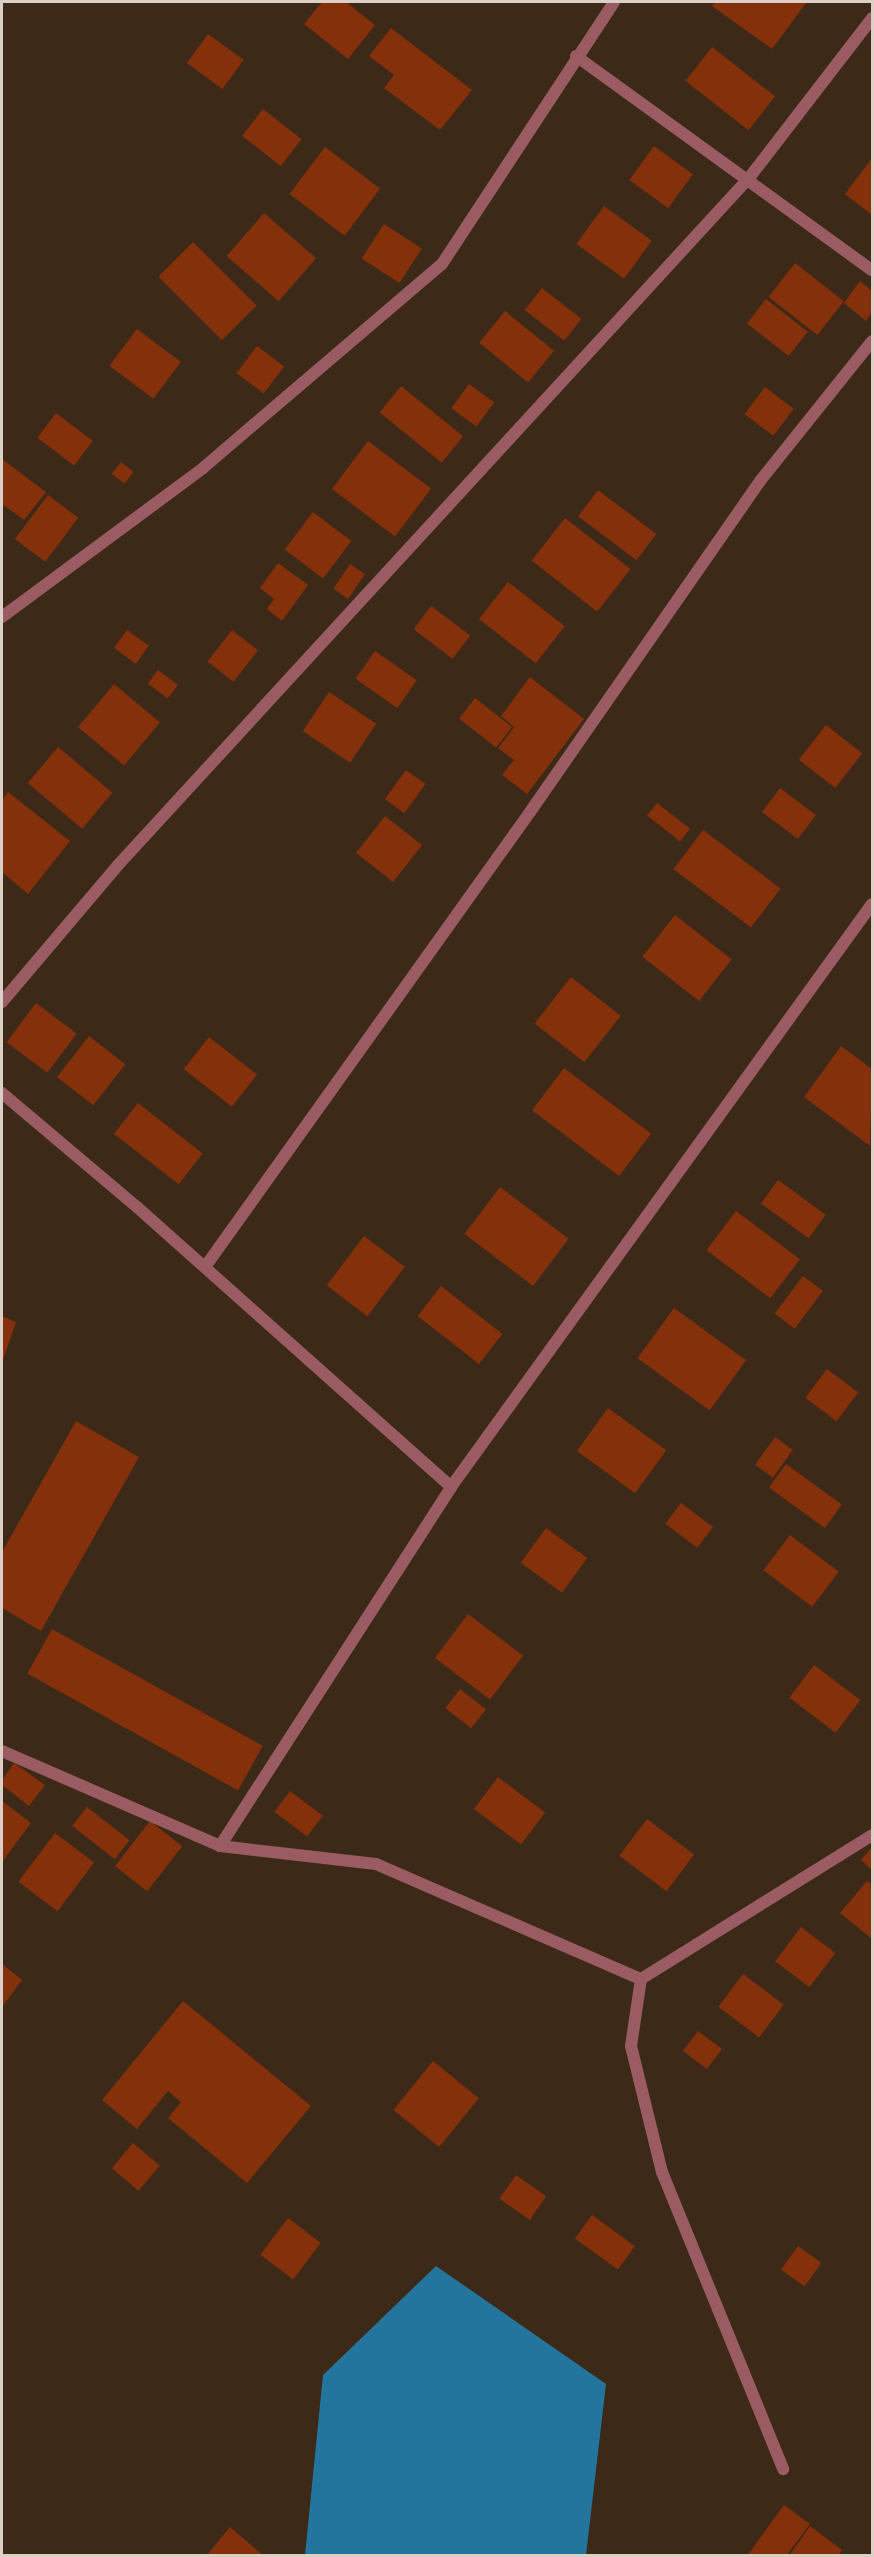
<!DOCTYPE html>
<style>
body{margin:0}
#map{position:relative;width:874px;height:2557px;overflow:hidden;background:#3d2918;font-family:Montserrat,sans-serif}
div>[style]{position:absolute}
.water>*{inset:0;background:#23759d}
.building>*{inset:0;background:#83300b;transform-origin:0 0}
.street>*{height:12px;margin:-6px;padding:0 6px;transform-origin:6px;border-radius:6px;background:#9a5b62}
span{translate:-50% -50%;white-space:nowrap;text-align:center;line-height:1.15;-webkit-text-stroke:6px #33200e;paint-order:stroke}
.frame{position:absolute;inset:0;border:3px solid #dccfc5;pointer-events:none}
</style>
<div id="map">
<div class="water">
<i style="clip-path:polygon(436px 2266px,606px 2384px,586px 2555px,305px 2555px,323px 2375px)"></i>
</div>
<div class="building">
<i style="clip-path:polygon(322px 2px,346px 2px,375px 25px,348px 59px,304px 24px)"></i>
<i style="clip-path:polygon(716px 2px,804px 2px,806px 3px,772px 49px,712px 6px)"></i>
<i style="clip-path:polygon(391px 28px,472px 90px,440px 130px,384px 88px,394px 75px,369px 56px)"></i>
<i style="left:208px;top:34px;width:44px;height:36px;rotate:36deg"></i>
<i style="left:712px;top:47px;width:80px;height:43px;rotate:38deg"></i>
<i style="left:263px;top:109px;width:49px;height:34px;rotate:38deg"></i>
<i style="left:654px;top:146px;width:48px;height:42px;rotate:36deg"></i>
<i style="left:325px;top:147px;width:69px;height:59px;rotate:37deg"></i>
<i style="clip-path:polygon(872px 158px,872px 215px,845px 194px)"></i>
<i style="left:604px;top:206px;width:59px;height:47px;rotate:36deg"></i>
<i style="left:264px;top:213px;width:69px;height:57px;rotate:41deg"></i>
<i style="left:384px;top:224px;width:45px;height:41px;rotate:33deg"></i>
<i style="left:193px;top:242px;width:90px;height:49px;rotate:45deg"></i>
<i style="left:795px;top:263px;width:62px;height:43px;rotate:38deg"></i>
<i style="clip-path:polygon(860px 281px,872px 291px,872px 312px,866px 321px,844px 303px)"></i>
<i style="left:542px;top:288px;width:50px;height:28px;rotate:38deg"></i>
<i style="left:766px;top:299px;width:53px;height:31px;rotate:38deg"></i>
<i style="left:505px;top:311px;width:63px;height:41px;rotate:39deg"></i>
<i style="left:137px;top:329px;width:55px;height:46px;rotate:37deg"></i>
<i style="left:257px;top:346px;width:34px;height:34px;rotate:37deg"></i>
<i style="left:469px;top:384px;width:31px;height:30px;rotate:36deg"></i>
<i style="left:401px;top:386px;width:80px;height:34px;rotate:39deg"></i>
<i style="left:765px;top:387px;width:36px;height:34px;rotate:37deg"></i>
<i style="left:56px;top:413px;width:46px;height:31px;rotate:37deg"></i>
<i style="left:368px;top:441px;width:79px;height:60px;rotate:37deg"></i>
<i style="clip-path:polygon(2px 459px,46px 492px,24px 520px,2px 504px)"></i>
<i style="left:121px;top:462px;width:16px;height:15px;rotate:38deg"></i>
<i style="left:598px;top:490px;width:73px;height:33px;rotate:37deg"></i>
<i style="left:48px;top:495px;width:38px;height:55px;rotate:37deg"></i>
<i style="left:313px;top:512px;width:48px;height:47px;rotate:37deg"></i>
<i style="left:565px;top:518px;width:83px;height:54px;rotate:38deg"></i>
<i style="clip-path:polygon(278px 563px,308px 585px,282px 621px,267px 609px,274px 599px,260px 588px)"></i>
<i style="left:350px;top:564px;width:18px;height:30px;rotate:34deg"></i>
<i style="left:508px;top:582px;width:72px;height:47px;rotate:38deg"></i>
<i style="left:431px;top:606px;width:49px;height:29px;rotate:37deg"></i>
<i style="left:127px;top:630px;width:27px;height:22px;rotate:36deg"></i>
<i style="left:232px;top:630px;width:33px;height:40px;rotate:38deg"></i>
<i style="left:375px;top:651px;width:51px;height:34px;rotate:35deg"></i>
<i style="left:158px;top:670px;width:25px;height:17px;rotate:37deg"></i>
<i style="clip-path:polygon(530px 677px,584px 719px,527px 794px,502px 775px,514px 760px,498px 748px,514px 727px,501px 716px)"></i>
<i style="left:114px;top:684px;width:60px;height:56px;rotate:40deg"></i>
<i style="left:329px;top:692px;width:57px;height:47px;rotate:34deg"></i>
<i style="left:475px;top:698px;width:47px;height:26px;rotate:38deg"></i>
<i style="left:826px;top:725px;width:46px;height:44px;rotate:38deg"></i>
<i style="left:58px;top:747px;width:71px;height:47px;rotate:40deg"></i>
<i style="left:406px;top:770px;width:24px;height:36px;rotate:36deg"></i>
<i style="left:780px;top:788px;width:45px;height:30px;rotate:37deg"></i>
<i style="clip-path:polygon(8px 792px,70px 841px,28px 894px,2px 872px,2px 800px)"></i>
<i style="left:657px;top:803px;width:42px;height:16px;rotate:38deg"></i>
<i style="left:385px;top:816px;width:47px;height:47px;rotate:38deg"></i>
<i style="left:703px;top:830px;width:97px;height:49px;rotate:37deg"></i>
<i style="left:675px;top:915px;width:72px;height:53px;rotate:38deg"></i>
<i style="left:571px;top:977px;width:63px;height:59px;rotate:38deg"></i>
<i style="left:36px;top:1003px;width:51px;height:49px;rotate:37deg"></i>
<i style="left:89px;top:1036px;width:46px;height:52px;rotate:38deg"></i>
<i style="left:209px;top:1037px;width:61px;height:41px;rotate:38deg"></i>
<i style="clip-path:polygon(841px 1046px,872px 1069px,870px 1146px,804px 1097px)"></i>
<i style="left:564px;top:1068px;width:109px;height:53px;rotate:37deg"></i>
<i style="left:138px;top:1103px;width:82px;height:39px;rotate:38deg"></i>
<i style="left:778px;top:1180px;width:59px;height:29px;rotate:36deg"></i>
<i style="left:500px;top:1187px;width:86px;height:59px;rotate:37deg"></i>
<i style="left:736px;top:1211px;width:80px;height:49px;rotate:37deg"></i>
<i style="left:364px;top:1236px;width:51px;height:62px;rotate:37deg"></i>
<i style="left:803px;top:1276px;width:25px;height:47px;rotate:37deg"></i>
<i style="left:441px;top:1286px;width:78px;height:38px;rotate:38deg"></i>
<i style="left:674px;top:1308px;width:89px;height:62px;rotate:36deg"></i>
<i style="clip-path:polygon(2px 1316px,16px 1322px,2px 1363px)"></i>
<i style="left:827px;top:1369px;width:39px;height:36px;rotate:37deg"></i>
<i style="left:608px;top:1408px;width:72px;height:53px;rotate:36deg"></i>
<i style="clip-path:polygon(76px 1421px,139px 1457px,41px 1631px,2px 1608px,2px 1552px)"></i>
<i style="left:775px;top:1437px;width:22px;height:34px;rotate:36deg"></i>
<i style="left:786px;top:1464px;width:69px;height:29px;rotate:36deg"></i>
<i style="left:681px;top:1503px;width:40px;height:26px;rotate:37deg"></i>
<i style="left:546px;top:1528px;width:51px;height:43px;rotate:36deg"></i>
<i style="left:790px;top:1535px;width:61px;height:44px;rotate:37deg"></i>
<i style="left:468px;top:1614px;width:69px;height:55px;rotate:37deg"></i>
<i style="left:52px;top:1629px;width:241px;height:51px;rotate:29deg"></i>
<i style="left:814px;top:1665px;width:58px;height:41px;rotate:37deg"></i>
<i style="left:460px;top:1689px;width:33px;height:24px;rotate:38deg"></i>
<i style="clip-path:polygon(14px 1763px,45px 1785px,29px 1806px,2px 1785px,2px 1780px)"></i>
<i style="left:498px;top:1777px;width:59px;height:40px;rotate:37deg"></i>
<i style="left:290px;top:1791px;width:41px;height:26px;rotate:37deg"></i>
<i style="clip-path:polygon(2px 1801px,31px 1823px,2px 1862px)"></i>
<i style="left:87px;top:1807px;width:54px;height:24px;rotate:38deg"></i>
<i style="left:647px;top:1819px;width:59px;height:46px;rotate:37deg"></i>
<i style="left:150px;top:1821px;width:41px;height:57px;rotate:38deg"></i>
<i style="left:55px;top:1833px;width:49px;height:61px;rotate:37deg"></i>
<i style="clip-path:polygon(872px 1847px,872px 1870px,861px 1860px)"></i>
<i style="clip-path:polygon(867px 1881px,872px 1885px,872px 1939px,840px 1913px)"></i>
<i style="left:801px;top:1927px;width:43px;height:43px;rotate:37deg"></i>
<i style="clip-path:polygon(2px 1964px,22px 1980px,2px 2007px)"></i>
<i style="left:743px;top:1974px;width:51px;height:41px;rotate:37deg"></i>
<i style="clip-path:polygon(183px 2001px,311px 2106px,247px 2183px,168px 2118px,181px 2102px,168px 2091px,137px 2129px,102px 2100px)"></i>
<i style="left:698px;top:2031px;width:30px;height:25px;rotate:37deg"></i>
<i style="left:433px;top:2061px;width:59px;height:63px;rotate:39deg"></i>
<i style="left:133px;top:2143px;width:35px;height:33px;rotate:40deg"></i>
<i style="left:516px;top:2175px;width:37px;height:29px;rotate:35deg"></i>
<i style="left:592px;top:2215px;width:53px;height:29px;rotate:36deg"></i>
<i style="left:288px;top:2218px;width:41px;height:46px;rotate:37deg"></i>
<i style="left:798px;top:2246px;width:29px;height:29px;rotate:36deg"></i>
<i style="clip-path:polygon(784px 2505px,810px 2524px,786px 2556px,747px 2556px)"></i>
<i style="clip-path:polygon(810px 2526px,842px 2550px,838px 2556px,789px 2556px)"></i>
<i style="clip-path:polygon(230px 2527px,264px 2556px,206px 2556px)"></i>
</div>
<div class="street">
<i style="left:576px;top:56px;width:365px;rotate:35.9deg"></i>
<i style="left:2px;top:617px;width:250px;rotate:-36.5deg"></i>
<i style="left:203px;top:468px;width:314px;rotate:-40.5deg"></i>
<i style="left:442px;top:264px;width:313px;rotate:-56.7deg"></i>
<i style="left:2px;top:1002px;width:181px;rotate:-49.7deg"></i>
<i style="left:119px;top:864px;width:931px;rotate:-47.44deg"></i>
<i style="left:749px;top:178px;width:202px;rotate:-52.4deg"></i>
<i style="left:2px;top:1093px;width:177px;rotate:40.2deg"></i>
<i style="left:137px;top:1207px;width:421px;rotate:41.7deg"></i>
<i style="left:205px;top:1267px;width:559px;rotate:-54.46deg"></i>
<i style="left:530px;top:812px;width:403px;rotate:-55.2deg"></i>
<i style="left:760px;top:481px;width:179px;rotate:-51.3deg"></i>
<i style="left:2px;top:1751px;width:238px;rotate:23.5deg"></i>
<i style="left:220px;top:1846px;width:427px;rotate:-57.2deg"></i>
<i style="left:451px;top:1487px;width:719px;rotate:-54.17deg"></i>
<i style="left:220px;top:1846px;width:157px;rotate:6.6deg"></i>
<i style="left:376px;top:1864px;width:289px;rotate:23.5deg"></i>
<i style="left:641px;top:1979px;width:272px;rotate:-31.9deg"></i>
<i style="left:641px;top:1979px;width:68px;rotate:98.5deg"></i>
<i style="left:631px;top:2046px;width:130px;rotate:76.2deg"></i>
<i style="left:662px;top:2172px;width:321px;rotate:67.8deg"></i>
</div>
<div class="frame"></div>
</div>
